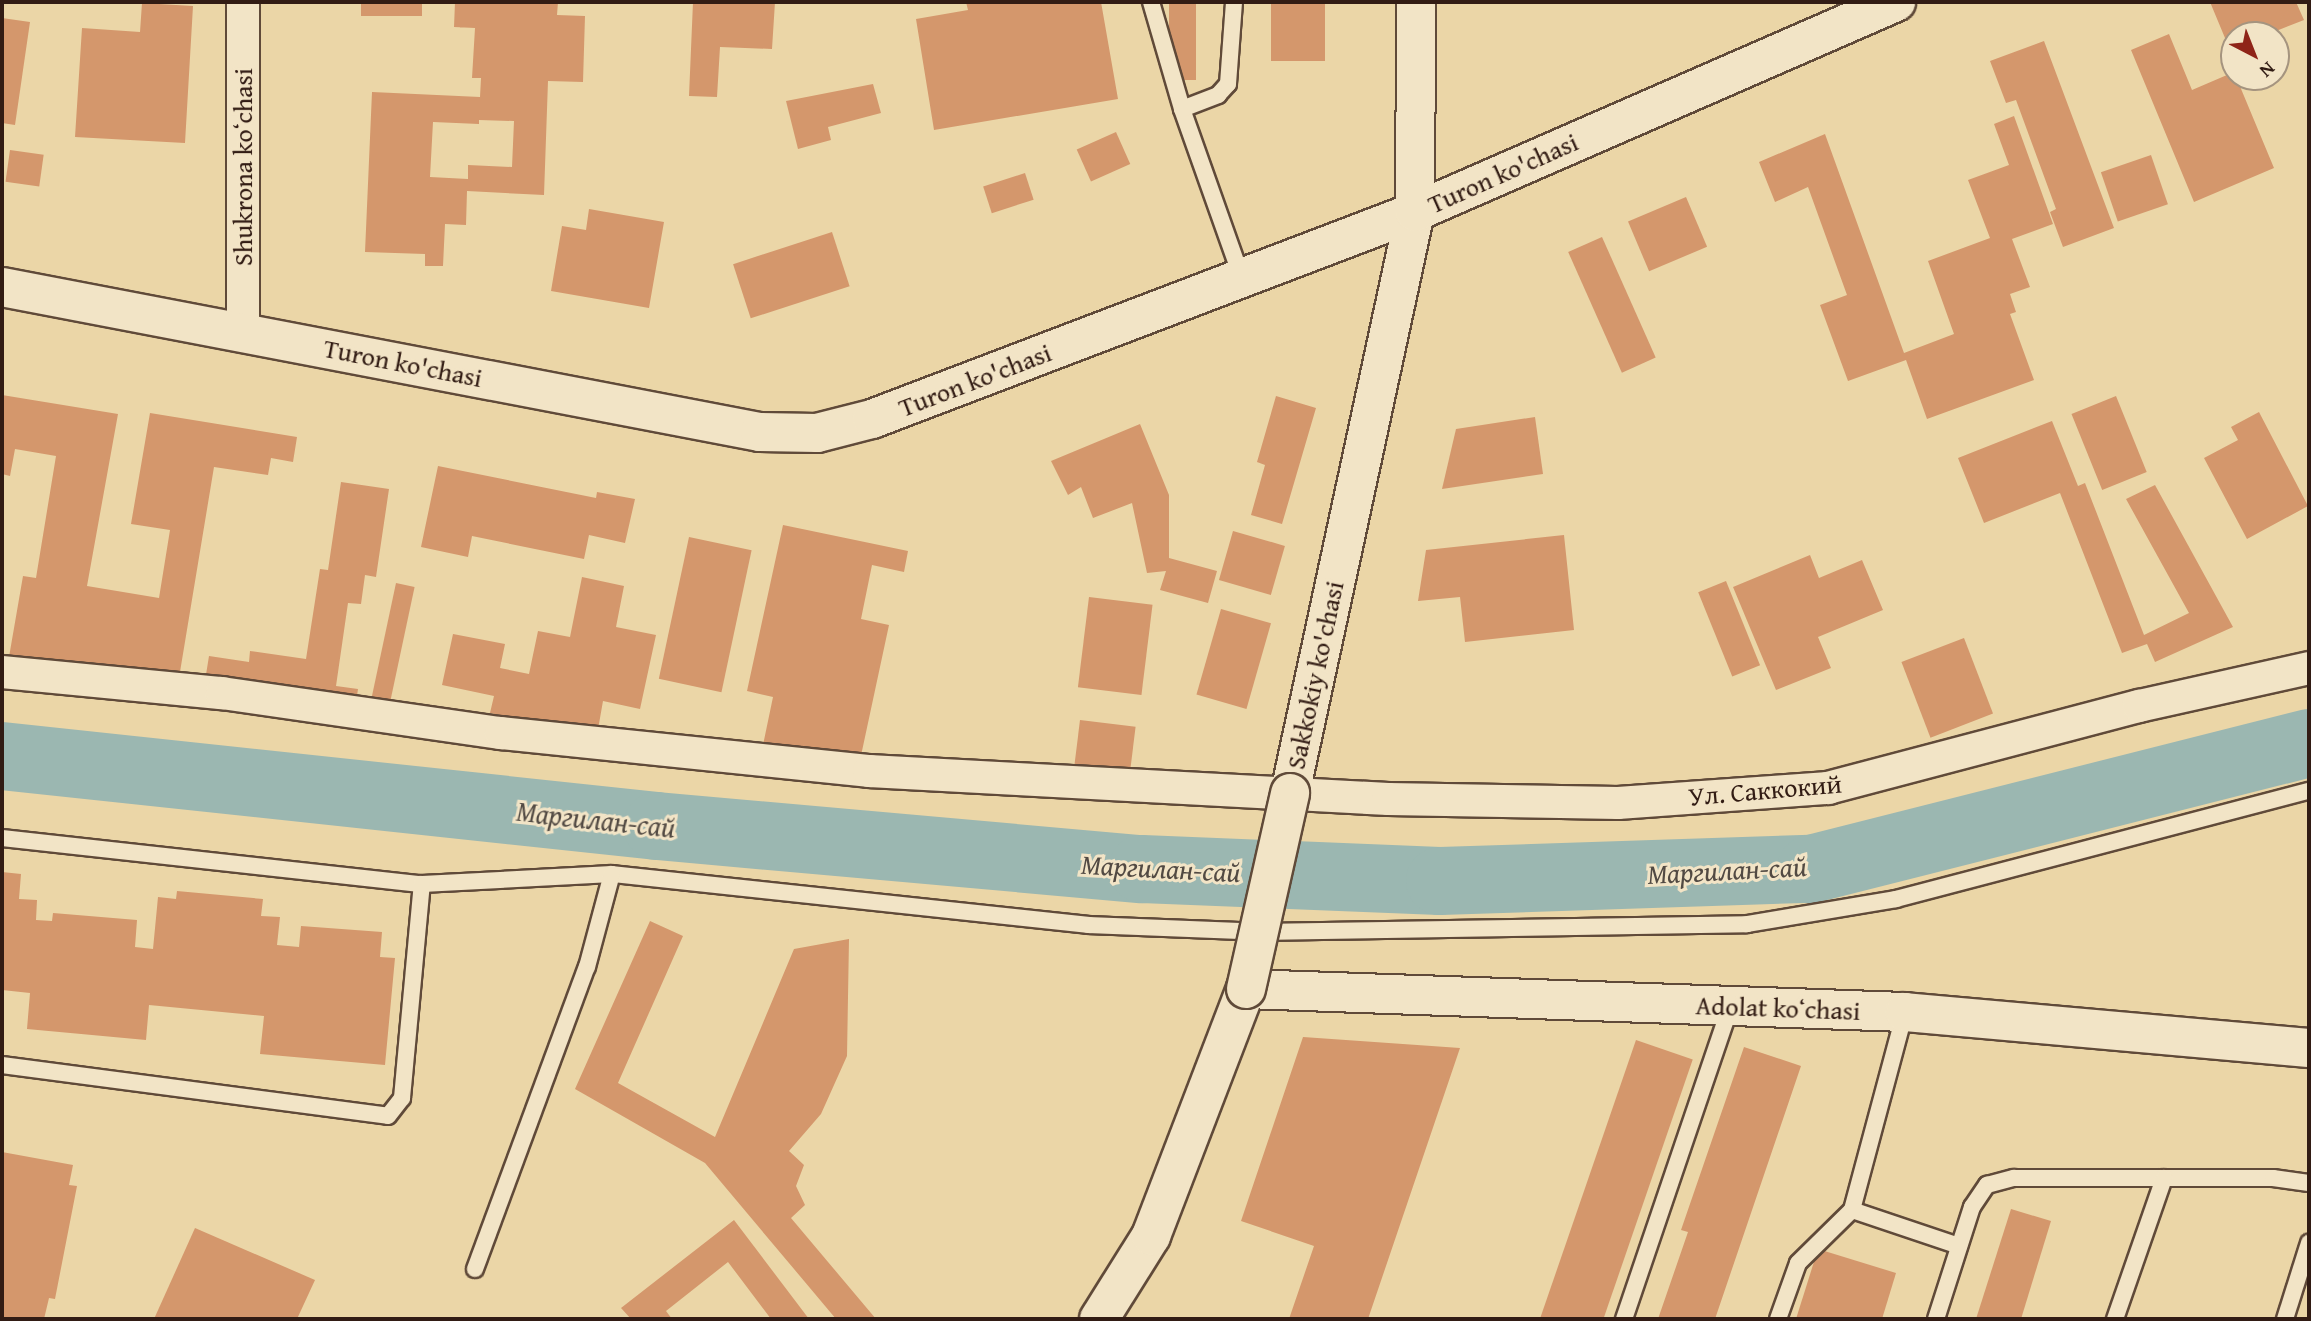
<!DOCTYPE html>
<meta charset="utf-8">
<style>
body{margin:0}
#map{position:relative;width:2311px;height:1321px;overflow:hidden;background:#ebd6a7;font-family:"Gentium Book Plus",serif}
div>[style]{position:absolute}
.river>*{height:68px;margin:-34px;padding:0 34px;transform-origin:34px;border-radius:34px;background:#9bb7b1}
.building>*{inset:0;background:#d4976c;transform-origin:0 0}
.roads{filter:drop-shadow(2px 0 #604a39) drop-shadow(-2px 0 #604a39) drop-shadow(0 2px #604a39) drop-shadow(0 -2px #604a39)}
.service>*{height:16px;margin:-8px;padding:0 8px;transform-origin:8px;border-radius:8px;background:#f2e4c6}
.minor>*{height:32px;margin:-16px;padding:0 16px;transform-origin:16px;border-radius:16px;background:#f2e4c6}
.tertiary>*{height:38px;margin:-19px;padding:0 19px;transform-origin:19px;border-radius:19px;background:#f2e4c6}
.bridges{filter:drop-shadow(2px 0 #604a39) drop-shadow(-2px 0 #604a39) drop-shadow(0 2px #604a39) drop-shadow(0 -2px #604a39)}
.tertiary-bridge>*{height:38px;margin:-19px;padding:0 19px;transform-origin:19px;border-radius:19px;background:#f2e4c6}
span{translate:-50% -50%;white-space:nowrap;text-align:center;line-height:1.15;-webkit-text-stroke:6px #f2e4c6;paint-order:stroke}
.street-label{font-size:26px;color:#321c14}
.water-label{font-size:28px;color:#524a43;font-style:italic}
.frame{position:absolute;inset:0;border:4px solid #321c14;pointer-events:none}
.north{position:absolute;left:2220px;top:21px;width:70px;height:70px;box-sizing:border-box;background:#f2e4c6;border:2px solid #a5947f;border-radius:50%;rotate:138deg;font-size:19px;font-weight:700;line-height:28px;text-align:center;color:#321c14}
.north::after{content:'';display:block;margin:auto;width:24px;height:32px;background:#8f2418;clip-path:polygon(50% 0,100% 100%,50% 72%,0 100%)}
</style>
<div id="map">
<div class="river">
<i style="left:2px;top:756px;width:659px;rotate:6.1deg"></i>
<i style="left:657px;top:826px;width:487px;rotate:5.1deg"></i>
<i style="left:1142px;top:869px;width:298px;rotate:2.3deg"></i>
<i style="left:1440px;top:881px;width:371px;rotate:-1.9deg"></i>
<i style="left:1811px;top:869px;width:514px;rotate:-14.2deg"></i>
</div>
<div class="building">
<i style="left:361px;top:2px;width:61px;height:14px"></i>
<i style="clip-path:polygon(evenodd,455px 2px,558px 2px,557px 15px,585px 16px,583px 82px,548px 81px,544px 195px,467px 191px,466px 225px,445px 224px,443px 266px,425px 266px,425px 254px,365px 252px,372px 92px,480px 97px,481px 78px,472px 78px,475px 28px,454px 27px,455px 2px,479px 120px,514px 121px,512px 167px,468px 165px,468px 179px,430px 177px,433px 122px,479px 124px,479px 120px)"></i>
<i style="clip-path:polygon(693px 2px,775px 2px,772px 49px,720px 47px,717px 97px,689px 96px)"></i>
<i style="clip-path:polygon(966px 2px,1101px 2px,1118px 99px,934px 130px,916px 19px,968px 10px)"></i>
<i style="left:1169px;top:2px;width:27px;height:78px"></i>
<i style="left:1271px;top:2px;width:54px;height:59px"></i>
<i style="clip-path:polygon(2210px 2px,2296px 2px,2304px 20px,2266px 35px,2234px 35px,2230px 50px)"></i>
<i style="clip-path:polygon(142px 3px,193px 6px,185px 143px,75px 137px,82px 28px,140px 32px)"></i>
<i style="clip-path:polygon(2px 18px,30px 22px,15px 125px,2px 123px)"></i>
<i style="clip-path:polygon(2169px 34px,2192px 90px,2234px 72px,2274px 168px,2194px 202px,2131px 50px)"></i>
<i style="clip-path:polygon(2044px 41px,2114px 228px,2063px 247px,2050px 212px,2056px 209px,2016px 100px,2006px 103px,1990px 61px)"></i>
<i style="clip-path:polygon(873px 84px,881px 113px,828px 127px,831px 140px,798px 149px,786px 101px)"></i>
<i style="clip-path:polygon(2014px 116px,2053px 224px,2012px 239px,2030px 287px,2010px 294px,2016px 312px,2010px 314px,2034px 380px,1927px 419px,1906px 360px,1848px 381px,1820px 305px,1847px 295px,1808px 187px,1775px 202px,1759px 162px,1825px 134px,1904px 353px,1954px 334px,1928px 261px,1990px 238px,1968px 180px,2009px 165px,1994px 124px)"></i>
<i style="left:1116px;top:132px;width:35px;height:43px;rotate:66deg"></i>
<i style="left:10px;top:150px;width:34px;height:32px;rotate:8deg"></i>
<i style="left:2151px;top:155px;width:52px;height:53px;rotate:71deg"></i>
<i style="left:1025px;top:173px;width:28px;height:44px;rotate:72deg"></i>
<i style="left:1686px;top:197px;width:54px;height:63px;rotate:67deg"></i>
<i style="clip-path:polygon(589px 209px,664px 222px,649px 308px,551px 291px,562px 226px,586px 230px)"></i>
<i style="left:832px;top:232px;width:57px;height:104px;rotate:72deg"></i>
<i style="left:1602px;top:237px;width:132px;height:37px;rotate:66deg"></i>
<i style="clip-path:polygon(2px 395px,118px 414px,87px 586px,159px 598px,170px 530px,131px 524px,150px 413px,297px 437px,293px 462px,271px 458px,268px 475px,214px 467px,178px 684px,9px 657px,23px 576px,36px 578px,56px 456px,15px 449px,10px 476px,2px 474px)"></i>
<i style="clip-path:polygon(1276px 396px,1316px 408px,1282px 524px,1251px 515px,1265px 465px,1257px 462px)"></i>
<i style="left:2116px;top:396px;width:82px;height:48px;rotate:68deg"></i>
<i style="clip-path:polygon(2259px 412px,2308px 506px,2247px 539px,2204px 458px,2238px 440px,2231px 427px)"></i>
<i style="clip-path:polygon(1535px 417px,1543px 474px,1442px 489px,1456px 429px)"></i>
<i style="clip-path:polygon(2052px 421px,2078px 486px,2085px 483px,2144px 635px,2189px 613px,2126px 499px,2155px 485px,2233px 627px,2155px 662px,2147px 644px,2122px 653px,2060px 493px,1984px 523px,1958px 458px)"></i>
<i style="clip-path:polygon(1140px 424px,1169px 495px,1169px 558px,1217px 571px,1208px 603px,1160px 590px,1166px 571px,1147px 573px,1132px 503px,1093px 518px,1081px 487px,1068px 495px,1051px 461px)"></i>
<i style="clip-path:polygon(438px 466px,596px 498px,597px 492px,635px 499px,625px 543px,589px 535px,584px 559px,472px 536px,468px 557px,421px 547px)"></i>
<i style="clip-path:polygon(341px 482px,389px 489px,376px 577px,365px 575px,361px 604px,348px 603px,336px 686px,358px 689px,355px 709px,204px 687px,209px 656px,249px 662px,250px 651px,306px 659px,320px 569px,328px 570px)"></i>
<i style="clip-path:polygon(783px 525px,908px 551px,904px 572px,872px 565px,861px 619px,889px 625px,859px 765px,763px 745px,773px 697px,747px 691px)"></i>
<i style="left:1233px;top:531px;width:54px;height:51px;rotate:16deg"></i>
<i style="clip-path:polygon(1564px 535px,1574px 630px,1465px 642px,1460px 597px,1418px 601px,1426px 550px)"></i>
<i style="left:689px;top:537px;width:64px;height:145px;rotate:12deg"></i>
<i style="clip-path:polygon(1810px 555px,1819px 578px,1862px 560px,1883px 610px,1818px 637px,1831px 668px,1776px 690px,1733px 587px)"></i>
<i style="clip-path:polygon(582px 577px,624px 586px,616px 627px,656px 635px,640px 709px,603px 701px,597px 735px,490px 713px,494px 696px,442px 685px,453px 634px,505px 644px,500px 668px,529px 674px,538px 631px,570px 637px)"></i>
<i style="left:1726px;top:581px;width:91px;height:30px;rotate:68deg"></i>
<i style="left:396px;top:583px;width:19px;height:126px;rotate:12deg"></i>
<i style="left:1089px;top:597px;width:64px;height:91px;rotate:7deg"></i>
<i style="left:1221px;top:609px;width:52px;height:89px;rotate:16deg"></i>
<i style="left:1964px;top:638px;width:81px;height:67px;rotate:69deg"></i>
<i style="left:1080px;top:720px;width:56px;height:49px;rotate:7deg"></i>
<i style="clip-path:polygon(2px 872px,21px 874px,19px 899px,37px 900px,36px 920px,52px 921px,53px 913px,137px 920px,135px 947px,153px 949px,158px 897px,176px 899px,177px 891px,263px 899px,261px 916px,280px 917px,277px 945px,299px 947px,301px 926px,382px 932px,380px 957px,395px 958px,385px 1065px,260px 1054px,264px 1016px,149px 1005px,146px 1040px,27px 1029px,30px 993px,2px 990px)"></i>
<i style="clip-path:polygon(650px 921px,683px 936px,618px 1083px,715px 1137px,794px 949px,849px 939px,847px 1056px,821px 1114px,789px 1151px,804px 1165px,796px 1186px,805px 1205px,791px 1218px,876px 1319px,836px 1319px,705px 1163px,575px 1089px)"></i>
<i style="clip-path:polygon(1303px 1037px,1460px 1048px,1368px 1319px,1289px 1319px,1314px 1246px,1241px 1221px)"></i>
<i style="left:1636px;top:1040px;width:60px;height:296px;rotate:19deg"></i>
<i style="clip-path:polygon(1744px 1047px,1801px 1066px,1715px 1319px,1658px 1319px,1688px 1232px,1681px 1230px)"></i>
<i style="clip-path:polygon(2px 1152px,73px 1165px,69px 1185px,77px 1186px,55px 1299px,49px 1298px,44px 1319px,2px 1319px)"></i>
<i style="clip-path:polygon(2011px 1209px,2051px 1221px,2021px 1319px,1976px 1319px)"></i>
<i style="clip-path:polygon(734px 1220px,809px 1319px,771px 1319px,728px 1262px,666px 1311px,672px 1319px,631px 1319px,621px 1308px)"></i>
<i style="clip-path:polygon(195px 1228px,315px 1280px,297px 1319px,154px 1319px)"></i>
<i style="clip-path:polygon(1818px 1249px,1896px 1273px,1882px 1319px,1796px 1319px)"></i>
</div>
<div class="roads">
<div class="service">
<i style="left:1151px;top:2px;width:111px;rotate:73.8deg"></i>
<i style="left:1182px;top:109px;width:179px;rotate:70.5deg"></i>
<i style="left:1182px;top:109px;width:39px;rotate:-21deg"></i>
<i style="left:1218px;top:95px;width:15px;rotate:-48deg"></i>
<i style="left:1228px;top:84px;width:82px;rotate:-85.8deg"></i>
<i style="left:2px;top:838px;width:423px;rotate:6.3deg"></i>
<i style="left:422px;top:884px;width:190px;rotate:-3deg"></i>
<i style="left:612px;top:874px;width:479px;rotate:6.1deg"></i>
<i style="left:1088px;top:925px;width:171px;rotate:2.3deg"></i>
<i style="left:1259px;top:932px;width:488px;rotate:-0.9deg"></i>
<i style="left:1747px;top:924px;width:151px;rotate:-9.5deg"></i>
<i style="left:1896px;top:899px;width:427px;rotate:-14.7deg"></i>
<i style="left:1905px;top:1012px;width:205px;rotate:105deg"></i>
<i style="left:1852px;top:1210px;width:113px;rotate:18.6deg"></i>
<i style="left:2px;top:1065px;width:389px;rotate:7.5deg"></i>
<i style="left:388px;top:1116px;width:23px;rotate:-52deg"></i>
<i style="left:402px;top:1098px;width:215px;rotate:-84.7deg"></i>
<i style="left:475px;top:1269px;width:322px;rotate:-69.7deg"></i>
<i style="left:587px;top:967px;width:96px;rotate:-75deg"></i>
<i style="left:1624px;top:1319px;width:330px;rotate:-71.2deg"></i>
<i style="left:1778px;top:1319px;width:59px;rotate:-70.3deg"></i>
<i style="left:1798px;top:1263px;width:76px;rotate:-44.5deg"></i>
<i style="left:1936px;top:1319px;width:118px;rotate:-72.2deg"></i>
<i style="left:1972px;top:1207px;width:27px;rotate:-56deg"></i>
<i style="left:1987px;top:1185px;width:28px;rotate:-15deg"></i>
<i style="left:2014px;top:1178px;width:259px"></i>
<i style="left:2273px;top:1178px;width:36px;rotate:8deg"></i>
<i style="left:2115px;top:1319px;width:149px;rotate:-70.8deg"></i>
<i style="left:2285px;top:1319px;width:80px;rotate:-72.5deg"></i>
</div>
<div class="minor">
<i style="left:243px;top:331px;width:329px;rotate:-90deg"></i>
<i style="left:2px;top:672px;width:221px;rotate:5.5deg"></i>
<i style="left:222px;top:693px;width:282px;rotate:8.2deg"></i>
<i style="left:501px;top:733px;width:370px;rotate:5.9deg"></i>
<i style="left:869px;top:771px;width:520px;rotate:3.09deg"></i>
<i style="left:1388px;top:799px;width:230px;rotate:1deg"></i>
<i style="left:1618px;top:803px;width:211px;rotate:-4.1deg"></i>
<i style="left:1828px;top:788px;width:322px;rotate:-14.8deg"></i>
<i style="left:2139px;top:706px;width:174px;rotate:-12.6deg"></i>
</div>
<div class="tertiary">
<i style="left:2px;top:287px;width:772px;rotate:10.83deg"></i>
<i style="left:760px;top:432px;width:57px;rotate:1deg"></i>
<i style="left:817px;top:433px;width:57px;rotate:-14.3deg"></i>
<i style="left:872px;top:419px;width:581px;rotate:-20.87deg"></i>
<i style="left:1415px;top:212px;width:525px;rotate:-23.59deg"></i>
<i style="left:1290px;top:793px;width:594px;rotate:-77.86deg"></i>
<i style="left:1415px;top:212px;width:210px;rotate:-89.7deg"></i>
<i style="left:1099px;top:1319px;width:98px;rotate:-57.9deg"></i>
<i style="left:1151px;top:1236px;width:265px;rotate:-69deg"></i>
<i style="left:1246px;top:989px;width:659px;rotate:2deg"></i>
<i style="left:1905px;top:1012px;width:406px;rotate:5.1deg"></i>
</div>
</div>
<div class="bridges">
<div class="tertiary-bridge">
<i style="left:1246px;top:989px;width:201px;rotate:-77.3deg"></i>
</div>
</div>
<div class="street-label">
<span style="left:243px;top:167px;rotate:-90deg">Shukrona koʻchasi</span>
<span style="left:1503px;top:173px;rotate:-24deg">Turon ko'chasi</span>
<span style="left:403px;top:363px;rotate:11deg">Turon ko'chasi</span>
<span style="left:975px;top:380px;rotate:-21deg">Turon ko'chasi</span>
<span style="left:1315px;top:675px;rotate:-78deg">Sakkokiy ko'chasi</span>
<span style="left:1765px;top:790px;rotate:-5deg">Ул. Саккокий</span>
<span style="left:1778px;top:1008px;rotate:2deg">Adolat koʻchasi</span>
</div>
<div class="water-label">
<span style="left:596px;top:819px;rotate:6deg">Маргилан-сай</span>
<span style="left:1161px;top:868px;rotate:3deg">Маргилан-сай</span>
<span style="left:1727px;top:870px;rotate:-3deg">Маргилан-сай</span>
</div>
<div class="frame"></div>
<div class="north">N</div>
</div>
